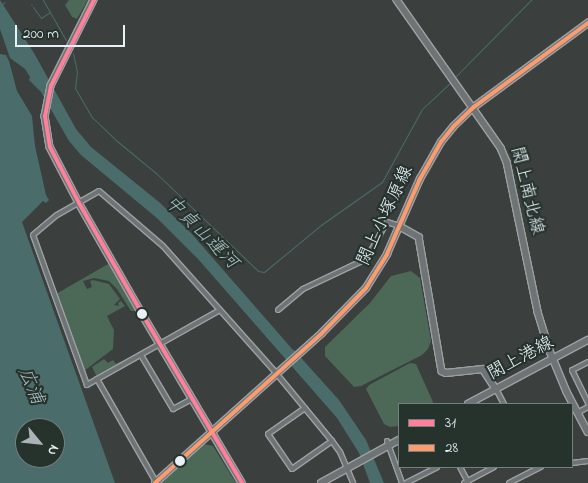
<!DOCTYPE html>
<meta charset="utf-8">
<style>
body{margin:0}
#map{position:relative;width:588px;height:483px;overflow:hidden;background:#3b3f3e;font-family:"Indie Flower","Klee One",sans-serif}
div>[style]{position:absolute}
.green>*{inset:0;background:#4b6956}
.water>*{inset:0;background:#4a6c6a}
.stream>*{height:1px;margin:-0.5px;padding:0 0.5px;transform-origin:0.5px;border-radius:0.5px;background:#4a6c6a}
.roads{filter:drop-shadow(1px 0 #9da0a2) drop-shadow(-1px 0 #9da0a2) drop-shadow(0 1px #9da0a2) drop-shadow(0 -1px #9da0a2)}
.street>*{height:4px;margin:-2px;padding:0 2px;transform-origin:2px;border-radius:2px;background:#6e7476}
.secondary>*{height:5.5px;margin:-2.75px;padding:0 2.75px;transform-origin:2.75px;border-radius:2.75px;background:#6e7476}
.bus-1>*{height:4px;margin:-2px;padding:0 2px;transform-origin:2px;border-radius:2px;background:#ff8098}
.bus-2>*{height:4px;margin:-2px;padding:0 2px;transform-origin:2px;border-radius:2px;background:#fc9b6d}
.dots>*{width:14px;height:14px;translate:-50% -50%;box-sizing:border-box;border:2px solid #26332d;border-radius:50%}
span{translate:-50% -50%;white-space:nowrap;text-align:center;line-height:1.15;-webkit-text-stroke:4.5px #26332d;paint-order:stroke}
.street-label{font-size:18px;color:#e8f1f8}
.water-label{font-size:19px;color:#a9bdc1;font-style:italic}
.legend{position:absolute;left:398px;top:403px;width:175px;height:65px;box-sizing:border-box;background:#26332d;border:1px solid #747f7e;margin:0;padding:6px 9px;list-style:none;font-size:15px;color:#e8f1f8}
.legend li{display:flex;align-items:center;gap:10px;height:25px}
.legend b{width:25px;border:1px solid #747f7e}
.north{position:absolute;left:15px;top:418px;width:50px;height:50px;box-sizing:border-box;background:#26332d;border:1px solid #747f7e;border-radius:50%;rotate:118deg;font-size:14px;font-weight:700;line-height:20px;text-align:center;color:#e8f1f8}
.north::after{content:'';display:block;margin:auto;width:18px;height:22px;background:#abb3b7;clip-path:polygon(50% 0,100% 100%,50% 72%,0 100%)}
.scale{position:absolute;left:15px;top:25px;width:110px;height:22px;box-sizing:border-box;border:2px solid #e8f1f8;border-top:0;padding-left:6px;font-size:15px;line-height:18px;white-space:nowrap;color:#e8f1f8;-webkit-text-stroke:4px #26332d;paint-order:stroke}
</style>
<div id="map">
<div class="green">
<i style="clip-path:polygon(69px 0,88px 0,77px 19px,72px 17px,65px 5px)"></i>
<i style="clip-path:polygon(108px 264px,136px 311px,131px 311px,117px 289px,109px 281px,94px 278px,83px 281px,87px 289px,92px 287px,90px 281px,93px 280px,109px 284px,120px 299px,114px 305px,119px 306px,118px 303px,121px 301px,125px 306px,107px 316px,114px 330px,113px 349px,84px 371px,56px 294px)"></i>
<i style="clip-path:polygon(411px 271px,420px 278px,431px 341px,428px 349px,422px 355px,361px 386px,354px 387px,325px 356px,325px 347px,370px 303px,391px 276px)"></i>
<i style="clip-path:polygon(104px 359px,108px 363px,113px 360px,116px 364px,122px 361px,123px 362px,97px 377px,92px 367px)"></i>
<i style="clip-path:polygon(410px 363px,416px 364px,433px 402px,432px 404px,399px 404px,399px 426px,390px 427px,384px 424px,366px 389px,369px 385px)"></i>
<i style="clip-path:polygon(204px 444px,213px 446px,236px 483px,161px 483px)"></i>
</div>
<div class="water">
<i style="clip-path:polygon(0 0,34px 53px,76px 129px,91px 147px,159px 202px,191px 233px,293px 350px,294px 350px,339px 400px,366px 440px,384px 483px,370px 483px,359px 453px,337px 418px,198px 259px,158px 219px,81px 155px,69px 141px,41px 92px,29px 80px,30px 77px,25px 69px,10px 58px,0 29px)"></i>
<i style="clip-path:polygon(evenodd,0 54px,6px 55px,9px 61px,17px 91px,32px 116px,35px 146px,46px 195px,49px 200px,46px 203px,43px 201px,22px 222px,115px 483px,0 483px,0 54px,25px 428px,55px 428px,55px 458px,25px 458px,25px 428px)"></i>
</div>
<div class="stream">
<i style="left:43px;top:0;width:46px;rotate:60.1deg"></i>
<i style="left:31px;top:4px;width:1px;rotate:45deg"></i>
<i style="left:0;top:6px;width:6px;rotate:-39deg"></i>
<i style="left:33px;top:7px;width:14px;rotate:54deg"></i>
<i style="left:41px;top:18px;width:11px;rotate:-34deg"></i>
<i style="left:73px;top:53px;width:19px;rotate:78deg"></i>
<i style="left:77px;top:72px;width:16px;rotate:97deg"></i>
<i style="left:75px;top:88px;width:34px;rotate:60deg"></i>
<i style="left:92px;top:117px;width:35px;rotate:44deg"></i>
<i style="left:117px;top:141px;width:52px;rotate:39.5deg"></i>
<i style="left:157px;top:174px;width:140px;rotate:43.8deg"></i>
<i style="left:258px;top:271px;width:6px;rotate:9deg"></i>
<i style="left:264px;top:272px;width:74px;rotate:-39.5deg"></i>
<i style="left:321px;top:225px;width:75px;rotate:-35.2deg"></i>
<i style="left:382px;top:182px;width:83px;rotate:-61.3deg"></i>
<i style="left:422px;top:109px;width:41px;rotate:-43deg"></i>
<i style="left:454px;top:78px;width:110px;rotate:-45.4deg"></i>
</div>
<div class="roads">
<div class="street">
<i style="left:220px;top:310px;width:153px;rotate:150.6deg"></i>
<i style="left:87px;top:385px;width:159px;rotate:-109.8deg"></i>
<i style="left:33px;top:235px;width:31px;rotate:-40deg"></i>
<i style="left:57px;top:215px;width:48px;rotate:-29.7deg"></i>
<i style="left:99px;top:191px;width:84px;rotate:40.7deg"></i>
<i style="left:163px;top:246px;width:170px;rotate:48.3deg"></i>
<i style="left:276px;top:373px;width:88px;rotate:50.5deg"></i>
<i style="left:332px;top:441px;width:14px;rotate:54deg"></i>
<i style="left:340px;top:452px;width:34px;rotate:67deg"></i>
<i style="left:278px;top:310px;width:33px;rotate:-40deg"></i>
<i style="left:303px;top:289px;width:68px;rotate:-25.4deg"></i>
<i style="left:364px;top:260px;width:6px;rotate:-45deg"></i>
<i style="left:368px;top:256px;width:39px;rotate:-61deg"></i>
<i style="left:387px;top:222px;width:13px;rotate:18deg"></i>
<i style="left:141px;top:355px;width:63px;rotate:59.3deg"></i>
<i style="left:173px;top:409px;width:21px;rotate:-28deg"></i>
<i style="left:588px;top:362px;width:18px;rotate:153deg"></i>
<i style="left:572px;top:370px;width:37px;rotate:64deg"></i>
<i style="left:97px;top:379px;width:119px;rotate:60.2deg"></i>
<i style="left:496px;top:389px;width:17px;rotate:62deg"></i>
<i style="left:305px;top:408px;width:45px;rotate:144.9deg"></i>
<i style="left:268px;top:434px;width:42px;rotate:55.6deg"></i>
<i style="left:292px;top:469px;width:49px;rotate:-35deg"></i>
<i style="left:577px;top:413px;width:13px;rotate:-29deg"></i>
<i style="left:387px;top:441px;width:45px;rotate:70.3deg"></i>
<i style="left:572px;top:463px;width:16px;rotate:-7deg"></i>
<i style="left:460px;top:467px;width:17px;rotate:62deg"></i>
<i style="left:406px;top:483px;width:35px;rotate:-27deg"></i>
<i style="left:464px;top:483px;width:34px;rotate:-28deg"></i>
<i style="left:509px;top:483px;width:36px;rotate:-27deg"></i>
</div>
<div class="secondary">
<i style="left:94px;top:0;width:96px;rotate:116.6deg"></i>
<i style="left:51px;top:86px;width:31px;rotate:101deg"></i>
<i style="left:45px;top:116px;width:31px;rotate:81deg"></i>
<i style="left:50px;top:147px;width:63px;rotate:62.6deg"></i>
<i style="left:79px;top:203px;width:131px;rotate:60.3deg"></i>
<i style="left:144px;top:317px;width:193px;rotate:59.4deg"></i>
<i style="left:397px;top:0;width:181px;rotate:54.9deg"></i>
<i style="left:501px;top:148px;width:15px;rotate:67deg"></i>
<i style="left:507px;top:162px;width:153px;rotate:78.3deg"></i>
<i style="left:538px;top:312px;width:41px;rotate:72.9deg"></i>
<i style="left:550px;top:351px;width:44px;rotate:67.5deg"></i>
<i style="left:567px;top:392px;width:45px;rotate:62.3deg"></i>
<i style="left:399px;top:226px;width:23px;rotate:29deg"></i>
<i style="left:419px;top:237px;width:136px;rotate:80.3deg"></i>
<i style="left:442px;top:371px;width:4px;rotate:27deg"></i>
<i style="left:446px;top:373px;width:37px;rotate:-6deg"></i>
<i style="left:483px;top:369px;width:24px;rotate:57deg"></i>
<i style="left:468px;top:404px;width:136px;rotate:-28.1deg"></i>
<i style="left:155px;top:483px;width:224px;rotate:-41.9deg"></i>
<i style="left:322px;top:333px;width:63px;rotate:-45.6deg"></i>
<i style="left:366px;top:288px;width:40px;rotate:-58deg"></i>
<i style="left:387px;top:254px;width:82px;rotate:-66.3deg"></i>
<i style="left:420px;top:179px;width:43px;rotate:-60.4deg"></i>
<i style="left:441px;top:142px;width:19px;rotate:-51deg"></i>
<i style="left:453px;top:127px;width:29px;rotate:-44deg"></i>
<i style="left:474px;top:107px;width:142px;rotate:-36.4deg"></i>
<i style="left:321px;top:483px;width:89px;rotate:-28.9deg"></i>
</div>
</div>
<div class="bus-1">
<i style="left:94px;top:0;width:96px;rotate:116.6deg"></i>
<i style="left:51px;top:86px;width:31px;rotate:101deg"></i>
<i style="left:45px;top:116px;width:31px;rotate:81deg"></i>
<i style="left:50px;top:147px;width:63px;rotate:62.6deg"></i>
<i style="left:79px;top:203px;width:131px;rotate:60.3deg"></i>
<i style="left:144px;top:317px;width:193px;rotate:59.4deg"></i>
</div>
<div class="bus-2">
<i style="left:155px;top:483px;width:224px;rotate:-41.9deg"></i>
<i style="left:322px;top:333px;width:63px;rotate:-45.6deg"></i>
<i style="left:366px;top:288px;width:40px;rotate:-58deg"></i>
<i style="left:387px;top:254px;width:82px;rotate:-66.3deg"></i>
<i style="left:420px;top:179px;width:43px;rotate:-60.4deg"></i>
<i style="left:441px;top:142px;width:19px;rotate:-51deg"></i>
<i style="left:453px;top:127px;width:29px;rotate:-44deg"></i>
<i style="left:474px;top:107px;width:142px;rotate:-36.4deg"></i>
</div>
<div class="dots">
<i style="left:142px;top:314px;background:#e8f1f8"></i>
<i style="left:180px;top:461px;background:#e8f1f8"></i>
</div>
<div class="street-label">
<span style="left:526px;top:191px;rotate:76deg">閖上南北線</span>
<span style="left:386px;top:216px;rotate:-65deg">閖上小塚原線</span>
<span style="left:521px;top:359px;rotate:-28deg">閖上港線</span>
</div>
<div class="water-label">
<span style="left:201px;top:233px;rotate:45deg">中貞山運河</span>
<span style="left:30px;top:386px;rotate:67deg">広浦</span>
</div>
<ul class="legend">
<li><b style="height:6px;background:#ff8098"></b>31</li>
<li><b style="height:6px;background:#fc9b6d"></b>28</li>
</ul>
<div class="north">N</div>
<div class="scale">200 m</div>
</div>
